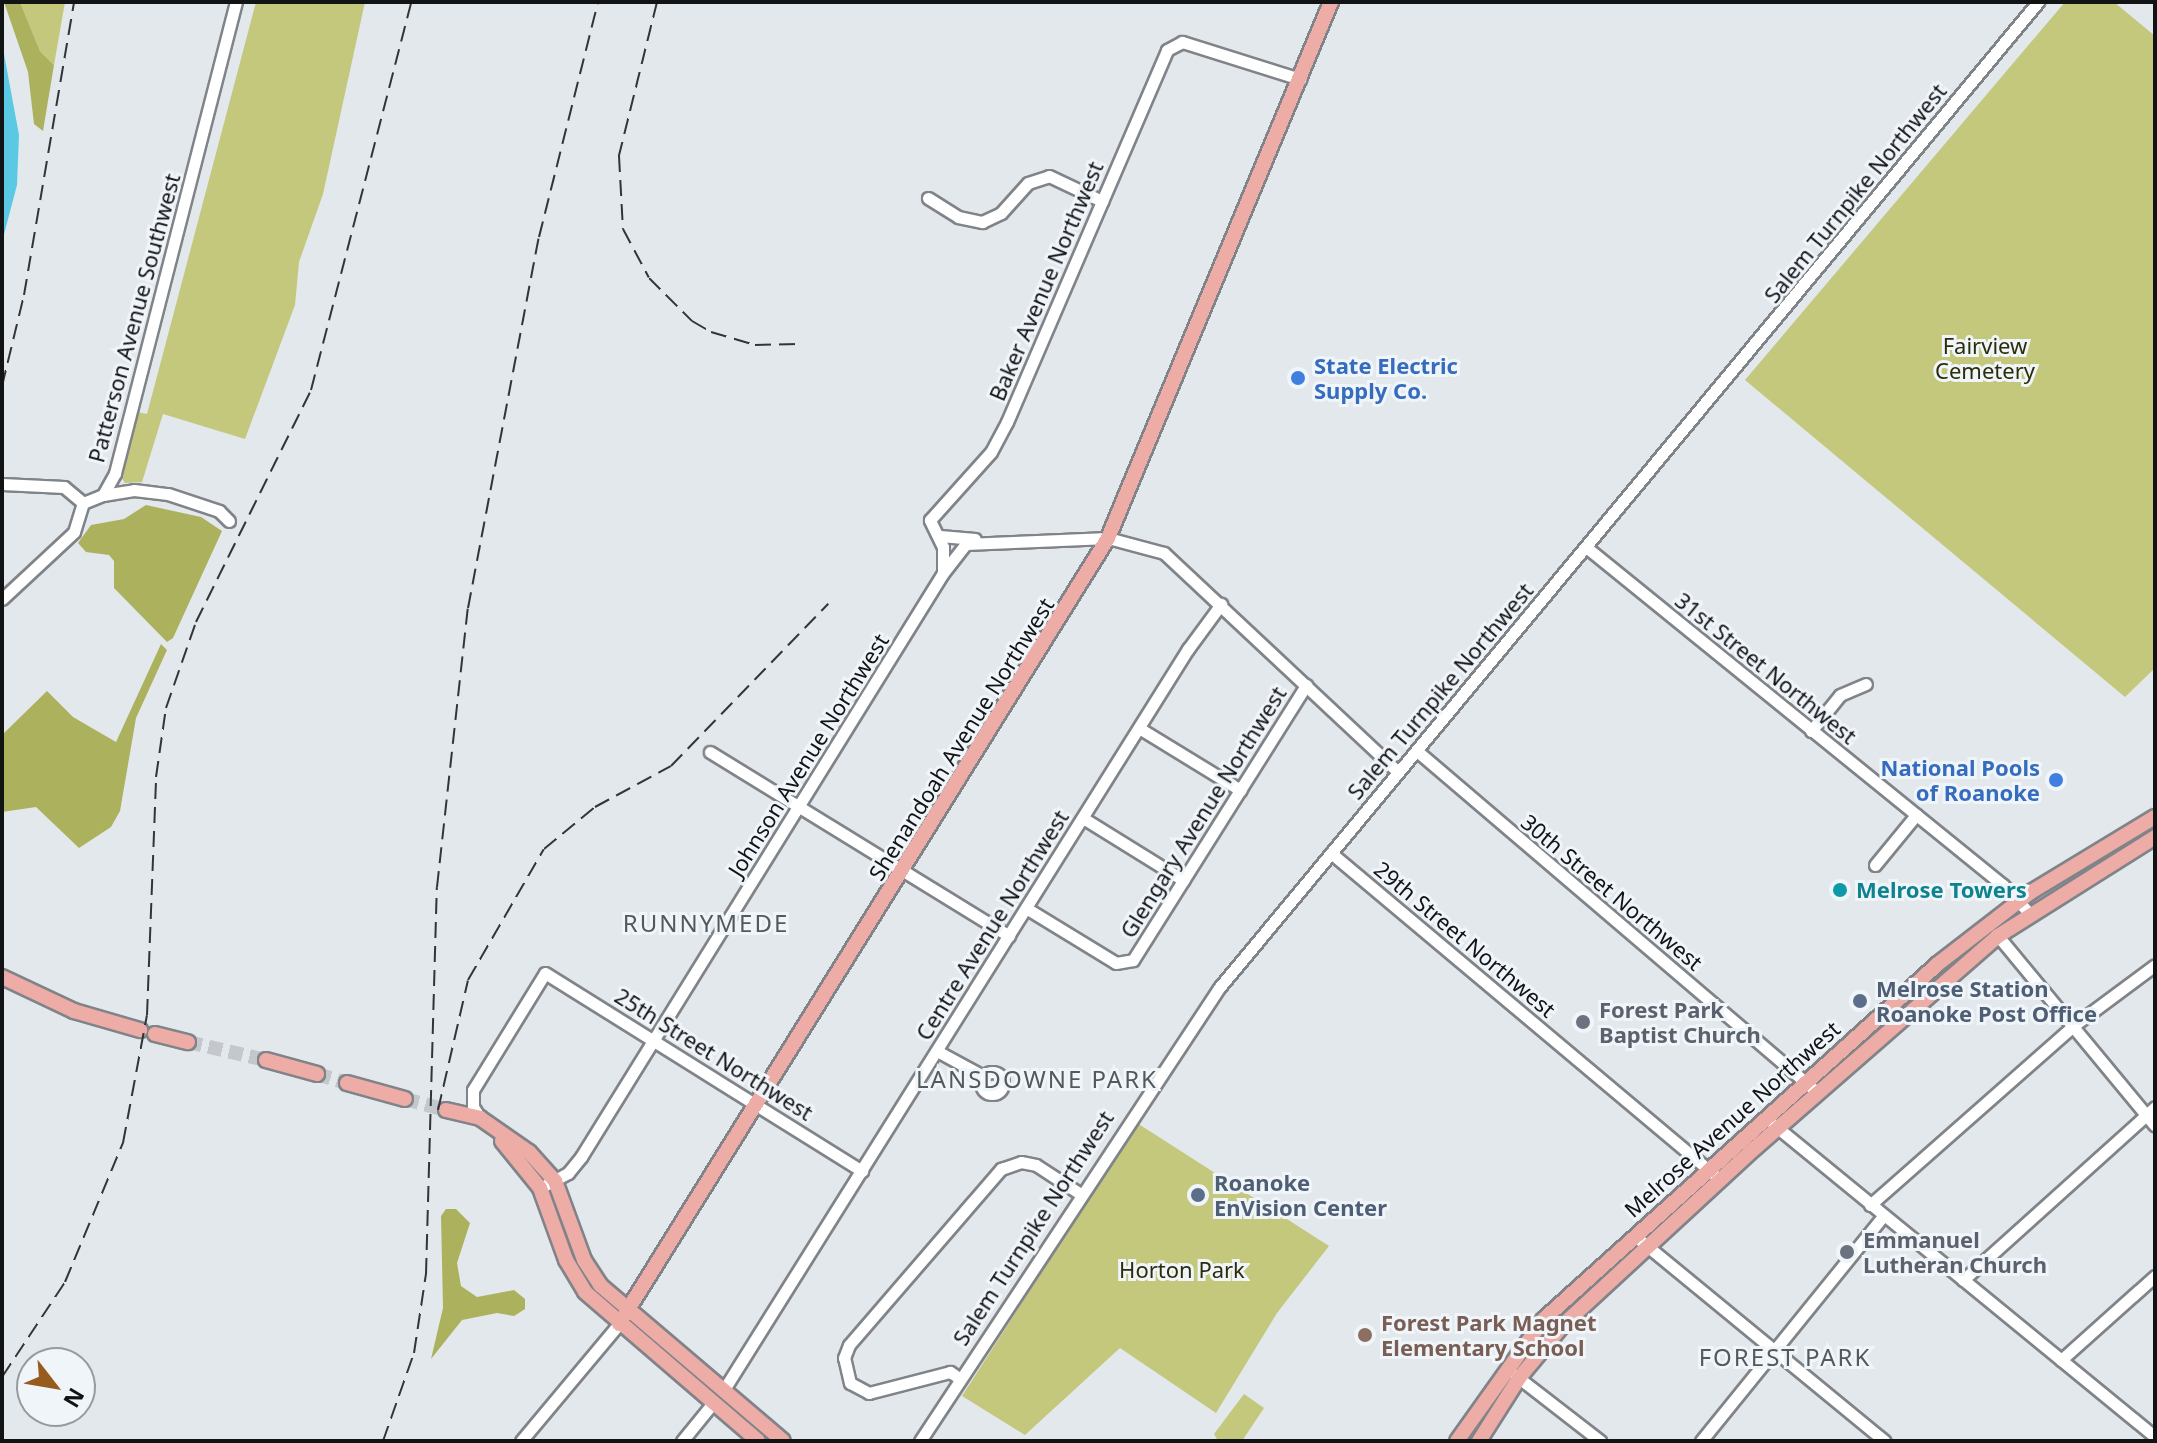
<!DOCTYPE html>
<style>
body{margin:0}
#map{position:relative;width:2157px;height:1443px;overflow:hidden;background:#e3e8ed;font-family:"Noto Sans",sans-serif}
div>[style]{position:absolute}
.green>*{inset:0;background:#c3c87d}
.forest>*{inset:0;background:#acb15e}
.water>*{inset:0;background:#5bc9e4}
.major-tunnel>*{height:14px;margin-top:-7px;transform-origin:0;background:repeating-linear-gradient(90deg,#c4c8cd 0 14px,transparent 0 21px)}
.roads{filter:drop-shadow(2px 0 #808489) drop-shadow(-2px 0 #808489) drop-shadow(0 2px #808489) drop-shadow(0 -2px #808489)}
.minor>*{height:11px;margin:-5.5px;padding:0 5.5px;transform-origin:5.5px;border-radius:5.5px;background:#fff}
.minor>.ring{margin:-5.5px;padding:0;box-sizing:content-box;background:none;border:11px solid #fff;border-radius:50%}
.major>*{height:14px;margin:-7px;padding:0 7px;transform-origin:7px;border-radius:7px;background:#eeaca7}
.rail>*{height:2px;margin-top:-1px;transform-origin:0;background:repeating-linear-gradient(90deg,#323437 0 16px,transparent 0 24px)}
.dots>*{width:22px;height:22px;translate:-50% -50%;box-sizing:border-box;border:4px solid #f0f5fa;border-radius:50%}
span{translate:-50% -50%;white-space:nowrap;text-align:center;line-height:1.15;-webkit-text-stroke:6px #f0f5fa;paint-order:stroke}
.street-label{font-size:22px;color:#121315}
.park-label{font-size:22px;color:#2b2d08}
.shop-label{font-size:22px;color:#366cbe;font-weight:700}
.left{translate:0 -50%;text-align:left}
.right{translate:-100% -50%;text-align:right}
.culture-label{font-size:22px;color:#0d838f;font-weight:700}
.service-label{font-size:22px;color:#4e5e75;font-weight:700}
.worship-label{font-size:22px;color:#5b616d;font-weight:700}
.education-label{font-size:22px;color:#785e54;font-weight:700}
.neighbourhood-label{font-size:24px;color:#54595c;letter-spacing:2px}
.frame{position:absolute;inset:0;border:4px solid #121315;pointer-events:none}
.north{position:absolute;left:16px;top:1347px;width:80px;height:80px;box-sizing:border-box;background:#f0f5fa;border:2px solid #979b9e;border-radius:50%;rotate:121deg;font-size:22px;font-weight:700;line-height:32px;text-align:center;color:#121315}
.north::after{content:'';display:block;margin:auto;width:28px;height:36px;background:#975b1c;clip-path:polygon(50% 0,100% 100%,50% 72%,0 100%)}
</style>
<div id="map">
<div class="green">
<i style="clip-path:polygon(20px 2px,65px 2px,54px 65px,40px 51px)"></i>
<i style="clip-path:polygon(256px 2px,365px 2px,323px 194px,299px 262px,295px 305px,245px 439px,163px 414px,142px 482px,125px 483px,120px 475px,137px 412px,147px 414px)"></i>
<i style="clip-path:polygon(2065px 2px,2114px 2px,2155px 36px,2155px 668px,2125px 697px,1745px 380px)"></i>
<i style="clip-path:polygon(1137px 1123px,1329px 1246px,1277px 1313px,1216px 1413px,1120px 1348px,1025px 1435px,962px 1396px)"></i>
<i style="clip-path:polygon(1244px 1394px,1264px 1408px,1242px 1441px,1218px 1441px,1214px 1434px)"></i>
</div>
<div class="forest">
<i style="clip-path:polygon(4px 2px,20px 2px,40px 51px,54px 65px,43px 131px,34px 124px,28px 72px)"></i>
<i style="clip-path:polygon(146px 505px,201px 517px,222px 531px,173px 638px,167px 642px,114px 588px,114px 561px,109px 555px,86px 552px,78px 543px,91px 525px,124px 519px)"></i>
<i style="clip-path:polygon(161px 644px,167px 650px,136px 718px,120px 811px,111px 827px,79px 848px,36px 807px,2px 812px,2px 735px,47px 691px,73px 717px,116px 742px)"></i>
<i style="clip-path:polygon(446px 1209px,456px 1209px,470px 1223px,457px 1263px,461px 1286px,477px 1297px,514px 1290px,525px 1299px,525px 1309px,514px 1316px,497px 1313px,462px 1320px,431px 1359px,443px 1308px,441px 1216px)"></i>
</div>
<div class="water">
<i style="clip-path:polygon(2px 43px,19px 135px,17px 185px,2px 242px)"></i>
</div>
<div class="major-tunnel">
<i style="left:188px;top:1042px;width:80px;rotate:13deg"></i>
<i style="left:317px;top:1074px;width:31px;rotate:17deg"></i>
<i style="left:405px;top:1099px;width:42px;rotate:15deg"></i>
</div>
<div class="roads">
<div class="minor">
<i style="left:928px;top:198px;width:36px;rotate:32deg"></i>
<i style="left:958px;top:217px;width:25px;rotate:12deg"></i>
<i style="left:982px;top:222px;width:21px;rotate:-25deg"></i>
<i style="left:1001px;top:213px;width:40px;rotate:-48deg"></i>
<i style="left:1028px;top:183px;width:22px;rotate:-18deg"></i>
<i style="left:1049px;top:176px;width:59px;rotate:25.3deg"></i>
<i style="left:2px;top:484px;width:62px;rotate:2.8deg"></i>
<i style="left:64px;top:487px;width:25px;rotate:40deg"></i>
<i style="left:103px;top:495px;width:31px;rotate:-9deg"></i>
<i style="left:134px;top:490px;width:34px;rotate:7deg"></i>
<i style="left:168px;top:494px;width:54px;rotate:18.4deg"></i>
<i style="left:219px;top:511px;width:14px;rotate:45deg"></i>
<i style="left:83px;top:503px;width:22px;rotate:-22deg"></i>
<i style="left:103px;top:495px;width:25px;rotate:-61deg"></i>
<i style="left:115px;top:473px;width:486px;rotate:-75.6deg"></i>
<i style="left:940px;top:536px;width:35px;rotate:5deg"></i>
<i style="left:1586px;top:547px;width:537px;rotate:39.03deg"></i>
<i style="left:2003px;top:885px;width:38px;rotate:47deg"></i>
<i style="left:943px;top:572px;width:25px;rotate:-90deg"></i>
<i style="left:943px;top:547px;width:30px;rotate:-116deg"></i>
<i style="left:930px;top:520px;width:91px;rotate:-48.1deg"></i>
<i style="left:991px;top:452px;width:34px;rotate:-62deg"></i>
<i style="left:1007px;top:422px;width:405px;rotate:-66.7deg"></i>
<i style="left:1167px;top:50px;width:17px;rotate:-28deg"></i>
<i style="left:1182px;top:42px;width:124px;rotate:17.4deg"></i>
<i style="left:2px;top:599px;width:98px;rotate:-42.9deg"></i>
<i style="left:74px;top:532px;width:30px;rotate:-73deg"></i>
<i style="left:1139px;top:728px;width:119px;rotate:31.5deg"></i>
<i style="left:1811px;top:731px;width:46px;rotate:-51.1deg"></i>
<i style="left:1840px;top:695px;width:28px;rotate:-23deg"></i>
<i style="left:1417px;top:751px;width:527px;rotate:40.46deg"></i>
<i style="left:710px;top:752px;width:351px;rotate:31.6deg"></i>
<i style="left:1083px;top:818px;width:118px;rotate:31.8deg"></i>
<i style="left:1331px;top:853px;width:500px;rotate:40deg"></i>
<i style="left:1875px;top:865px;width:65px;rotate:-50.6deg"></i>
<i style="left:1026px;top:908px;width:105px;rotate:31.4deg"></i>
<i style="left:1116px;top:963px;width:17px;rotate:-10deg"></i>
<i style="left:1133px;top:960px;width:325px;rotate:-57.8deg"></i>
<i style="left:1998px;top:936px;width:246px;rotate:50.4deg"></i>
<i style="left:937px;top:1051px;width:52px;rotate:28.5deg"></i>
<i class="ring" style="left:981px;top:1072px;width:11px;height:11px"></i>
<i style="left:480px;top:1118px;width:13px;rotate:-122deg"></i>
<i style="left:473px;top:1107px;width:17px;rotate:-90deg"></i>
<i style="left:473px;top:1090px;width:137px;rotate:-58.4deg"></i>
<i style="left:545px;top:973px;width:374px;rotate:32deg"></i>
<i style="left:1773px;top:1124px;width:494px;rotate:39.3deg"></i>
<i style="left:540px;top:1188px;width:32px;rotate:-28deg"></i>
<i style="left:568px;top:1173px;width:21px;rotate:-51deg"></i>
<i style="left:581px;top:1157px;width:687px;rotate:-58.21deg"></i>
<i style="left:943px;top:573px;width:37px;rotate:-52deg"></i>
<i style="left:966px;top:544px;width:142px;rotate:-2.4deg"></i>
<i style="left:1108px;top:538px;width:58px;rotate:15deg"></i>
<i style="left:1164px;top:553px;width:320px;rotate:43.1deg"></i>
<i style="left:1870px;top:1205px;width:271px;rotate:-41.4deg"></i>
<i style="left:2073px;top:1026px;width:102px;rotate:-36.6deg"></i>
<i style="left:1635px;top:1236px;width:323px;rotate:39.4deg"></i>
<i style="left:1963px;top:1280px;width:258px;rotate:-42deg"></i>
<i style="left:2061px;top:1360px;width:126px;rotate:-41.8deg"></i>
<i style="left:1515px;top:1375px;width:108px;rotate:37.8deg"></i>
<i style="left:959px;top:1378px;width:11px;rotate:-146deg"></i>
<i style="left:950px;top:1372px;width:84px;rotate:165.5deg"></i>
<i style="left:869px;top:1393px;width:21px;rotate:-152deg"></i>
<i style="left:850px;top:1383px;width:26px;rotate:-103deg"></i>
<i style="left:844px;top:1358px;width:14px;rotate:-69deg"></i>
<i style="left:849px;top:1345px;width:233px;rotate:-49.2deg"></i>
<i style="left:1001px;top:1169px;width:21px;rotate:-19deg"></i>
<i style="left:1021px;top:1162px;width:15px;rotate:11deg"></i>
<i style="left:1036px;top:1165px;width:51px;rotate:33.1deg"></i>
<i style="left:723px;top:1391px;width:876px;rotate:-57.93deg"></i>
<i style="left:1188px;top:649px;width:56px;rotate:-53.7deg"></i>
<i style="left:521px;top:1441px;width:153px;rotate:-50.1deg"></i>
<i style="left:682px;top:1441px;width:49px;rotate:-50.8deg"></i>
<i style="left:920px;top:1441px;width:543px;rotate:-56.57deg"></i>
<i style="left:1219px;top:988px;width:1282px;rotate:-50.29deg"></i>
<i style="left:1701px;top:1441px;width:289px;rotate:-51deg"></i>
</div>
<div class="major">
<i style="left:2px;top:977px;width:80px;rotate:25.3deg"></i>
<i style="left:74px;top:1011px;width:69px;rotate:16.1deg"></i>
<i style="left:155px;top:1034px;width:34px;rotate:14deg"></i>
<i style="left:266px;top:1060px;width:53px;rotate:15.4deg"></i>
<i style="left:347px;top:1083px;width:60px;rotate:15.4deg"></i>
<i style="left:446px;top:1110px;width:35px;rotate:13deg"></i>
<i style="left:480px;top:1118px;width:60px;rotate:34.8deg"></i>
<i style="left:529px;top:1152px;width:39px;rotate:48deg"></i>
<i style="left:555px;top:1181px;width:84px;rotate:69.8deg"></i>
<i style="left:584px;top:1260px;width:30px;rotate:57deg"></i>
<i style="left:600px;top:1285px;width:240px;rotate:40.4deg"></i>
<i style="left:502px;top:1141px;width:60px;rotate:51deg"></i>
<i style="left:540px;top:1188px;width:77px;rotate:70.1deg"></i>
<i style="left:566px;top:1260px;width:37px;rotate:59deg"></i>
<i style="left:585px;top:1292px;width:228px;rotate:40.7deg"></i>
<i style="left:619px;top:1324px;width:926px;rotate:-58.11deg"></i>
<i style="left:1108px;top:538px;width:581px;rotate:-67.41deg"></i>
<i style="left:1457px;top:1441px;width:150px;rotate:-54.5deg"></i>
<i style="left:1544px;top:1319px;width:532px;rotate:-42.03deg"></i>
<i style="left:1939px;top:963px;width:116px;rotate:-37.7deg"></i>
<i style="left:2031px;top:892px;width:145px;rotate:-31.2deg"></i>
<i style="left:1479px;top:1441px;width:75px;rotate:-57.6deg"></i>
<i style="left:1519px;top:1378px;width:69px;rotate:-50.3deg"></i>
<i style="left:1563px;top:1325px;width:261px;rotate:-42.7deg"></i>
<i style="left:1755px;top:1148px;width:322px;rotate:-41.1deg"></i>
<i style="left:1998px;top:936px;width:186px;rotate:-32.2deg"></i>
</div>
</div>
<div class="rail">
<i style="left:657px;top:2px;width:159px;rotate:103.9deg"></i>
<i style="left:619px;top:156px;width:73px;rotate:86.9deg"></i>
<i style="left:623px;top:229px;width:55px;rotate:62deg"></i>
<i style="left:649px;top:278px;width:61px;rotate:45deg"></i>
<i style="left:692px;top:321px;width:22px;rotate:30deg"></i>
<i style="left:711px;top:332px;width:46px;rotate:16.5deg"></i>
<i style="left:755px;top:345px;width:45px;rotate:-1.3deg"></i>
<i style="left:2px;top:386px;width:94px;rotate:-76.4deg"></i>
<i style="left:24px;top:295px;width:297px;rotate:-80.3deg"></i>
<i style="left:438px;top:1110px;width:133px;rotate:-77deg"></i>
<i style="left:468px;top:980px;width:151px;rotate:-59.9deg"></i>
<i style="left:544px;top:849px;width:66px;rotate:-39.5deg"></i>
<i style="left:595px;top:807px;width:86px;rotate:-28.3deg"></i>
<i style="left:671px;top:766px;width:226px;rotate:-45.9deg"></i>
<i style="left:2px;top:1377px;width:114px;rotate:-56.4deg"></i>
<i style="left:65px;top:1282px;width:151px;rotate:-67.4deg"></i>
<i style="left:123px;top:1143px;width:130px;rotate:-79.4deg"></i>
<i style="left:147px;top:1015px;width:238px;rotate:-87.8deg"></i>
<i style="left:156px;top:777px;width:70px;rotate:-81.8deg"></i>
<i style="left:166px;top:708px;width:91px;rotate:-70.8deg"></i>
<i style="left:196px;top:622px;width:259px;rotate:-63.6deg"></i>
<i style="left:311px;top:390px;width:401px;rotate:-75.5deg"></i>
<i style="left:383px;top:1441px;width:93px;rotate:-70.6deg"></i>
<i style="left:414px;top:1353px;width:80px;rotate:-81.4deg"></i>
<i style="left:426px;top:1274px;width:387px;rotate:-88.4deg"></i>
<i style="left:437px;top:887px;width:281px;rotate:-83.7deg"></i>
<i style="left:468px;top:608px;width:378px;rotate:-79.2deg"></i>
<i style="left:539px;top:237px;width:242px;rotate:-75.9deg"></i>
</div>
<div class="dots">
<i style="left:1298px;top:378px;background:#3f7fe0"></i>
<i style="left:2056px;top:780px;background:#3f7fe0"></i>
<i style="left:1840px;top:890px;background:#0f9aa8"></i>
<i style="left:1860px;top:1001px;background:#5c6f8a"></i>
<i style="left:1583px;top:1022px;background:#6b7280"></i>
<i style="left:1198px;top:1195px;background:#5c6f8a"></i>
<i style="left:1847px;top:1252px;background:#6b7280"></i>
<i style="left:1365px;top:1335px;background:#8d6e63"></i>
</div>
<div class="street-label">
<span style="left:1855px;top:193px;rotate:-51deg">Salem Turnpike Northwest</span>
<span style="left:1046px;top:281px;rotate:-67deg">Baker Avenue Northwest</span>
<span style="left:134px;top:318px;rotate:-75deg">Patterson Avenue Southwest</span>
<span style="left:1766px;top:668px;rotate:39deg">31st Street Northwest</span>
<span style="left:1440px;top:691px;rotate:-50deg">Salem Turnpike Northwest</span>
<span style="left:961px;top:739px;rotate:-58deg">Shenandoah Avenue Northwest</span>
<span style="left:808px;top:755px;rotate:-58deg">Johnson Avenue Northwest</span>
<span style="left:1203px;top:812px;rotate:-58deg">Glengary Avenue Northwest</span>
<span style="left:1612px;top:892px;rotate:40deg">30th Street Northwest</span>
<span style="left:992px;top:925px;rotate:-58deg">Centre Avenue Northwest</span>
<span style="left:1465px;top:939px;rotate:40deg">29th Street Northwest</span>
<span style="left:714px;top:1054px;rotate:32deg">25th Street Northwest</span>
<span style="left:1732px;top:1119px;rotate:-42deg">Melrose Avenue Northwest</span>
<span style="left:1033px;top:1228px;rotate:-57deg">Salem Turnpike Northwest</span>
</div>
<div class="park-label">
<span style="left:1985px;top:358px">Fairview<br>Cemetery</span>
<span style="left:1182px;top:1270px">Horton Park</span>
</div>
<div class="shop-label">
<span class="left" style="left:1314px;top:378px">State Electric<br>Supply Co.</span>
<span class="right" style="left:2040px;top:780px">National Pools<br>of Roanoke</span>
</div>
<div class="culture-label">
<span class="left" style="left:1856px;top:890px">Melrose Towers</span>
</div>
<div class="service-label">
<span class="left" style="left:1876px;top:1001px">Melrose Station<br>Roanoke Post Office</span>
<span class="left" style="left:1214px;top:1195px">Roanoke<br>EnVision Center</span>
</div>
<div class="worship-label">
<span class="left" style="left:1599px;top:1022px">Forest Park<br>Baptist Church</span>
<span class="left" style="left:1863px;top:1252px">Emmanuel<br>Lutheran Church</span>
</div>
<div class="education-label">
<span class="left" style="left:1381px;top:1335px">Forest Park Magnet<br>Elementary School</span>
</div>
<div class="neighbourhood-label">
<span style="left:706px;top:923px">RUNNYMEDE</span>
<span style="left:1037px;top:1079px">LANSDOWNE PARK</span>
<span style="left:1785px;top:1357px">FOREST PARK</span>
</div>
<div class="frame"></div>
<div class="north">N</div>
</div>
